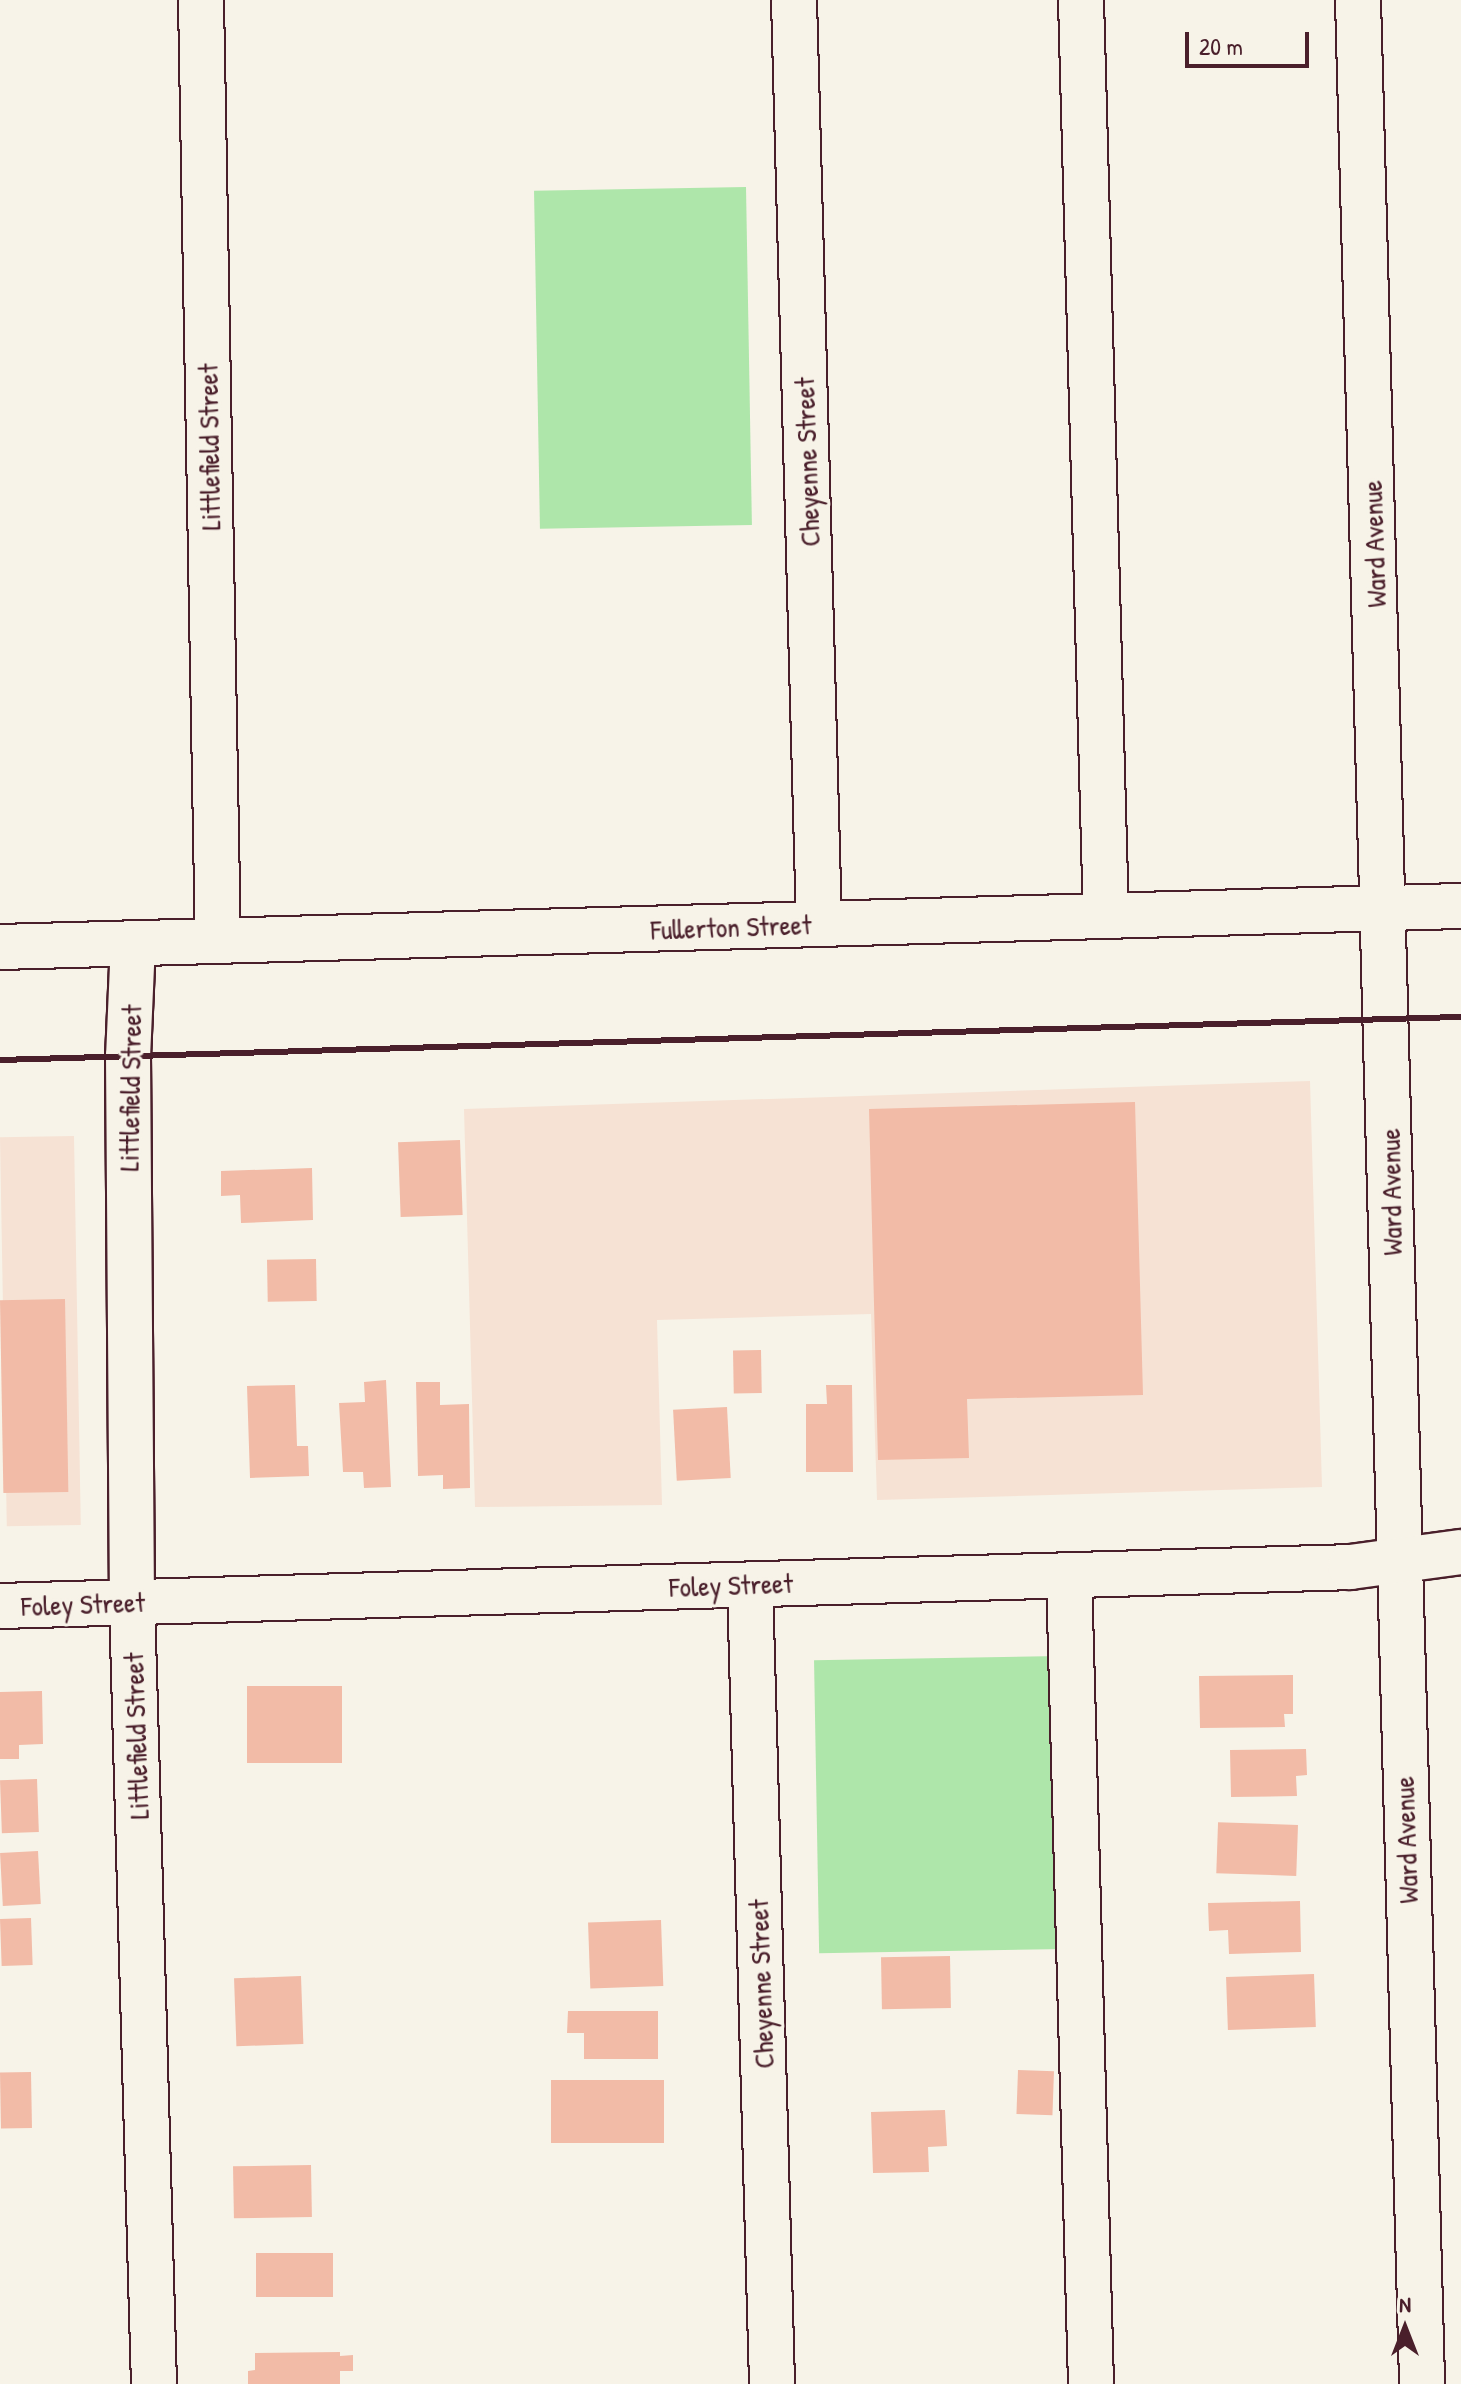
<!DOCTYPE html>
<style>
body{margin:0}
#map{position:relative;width:1461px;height:2384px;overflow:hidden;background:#f7f3e8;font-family:"Patrick Hand",sans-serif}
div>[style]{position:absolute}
.built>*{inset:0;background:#f6e2d4;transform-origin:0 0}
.green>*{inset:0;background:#aee6aa;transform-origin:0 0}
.building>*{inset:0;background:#f2bba7;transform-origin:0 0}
.roads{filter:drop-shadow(2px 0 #4a1f2b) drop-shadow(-2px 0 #4a1f2b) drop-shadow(0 2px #4a1f2b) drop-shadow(0 -2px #4a1f2b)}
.minor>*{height:44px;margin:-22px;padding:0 22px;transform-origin:22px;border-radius:22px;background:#f7f3e8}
.rail>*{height:6px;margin:-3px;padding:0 3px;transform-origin:3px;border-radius:3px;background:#4a1f2b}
span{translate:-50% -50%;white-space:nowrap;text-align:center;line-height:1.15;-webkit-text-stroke:6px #f7f3e8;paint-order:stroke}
.street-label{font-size:28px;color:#4a1f2b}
.north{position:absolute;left:1365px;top:2288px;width:80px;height:80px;-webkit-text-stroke:6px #f7f3e8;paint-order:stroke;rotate:0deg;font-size:22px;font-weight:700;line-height:32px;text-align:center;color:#4a1f2b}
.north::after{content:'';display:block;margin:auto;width:28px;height:36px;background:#4a1f2b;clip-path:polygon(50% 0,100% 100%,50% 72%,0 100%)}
.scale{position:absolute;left:1185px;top:32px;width:124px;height:36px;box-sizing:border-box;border:4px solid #4a1f2b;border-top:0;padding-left:10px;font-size:24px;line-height:28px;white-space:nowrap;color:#4a1f2b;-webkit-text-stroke:6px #f7f3e8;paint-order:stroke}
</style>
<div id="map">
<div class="built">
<i style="clip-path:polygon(1310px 1081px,1322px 1487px,877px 1500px,871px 1314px,657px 1320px,662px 1505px,475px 1507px,464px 1109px)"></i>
<i style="left:74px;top:1136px;width:389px;height:74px;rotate:89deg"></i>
</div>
<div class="green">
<i style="left:746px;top:187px;width:338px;height:212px;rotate:89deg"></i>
<i style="left:1060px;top:1656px;width:293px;height:246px;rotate:89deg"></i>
</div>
<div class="building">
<i style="clip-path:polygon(1135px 1102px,1143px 1395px,967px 1399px,969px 1458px,878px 1460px,869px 1109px)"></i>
<i style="left:460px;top:1140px;width:75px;height:62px;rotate:88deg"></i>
<i style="clip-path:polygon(312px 1168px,313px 1220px,241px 1223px,240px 1195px,221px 1196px,221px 1171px)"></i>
<i style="left:316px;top:1259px;width:42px;height:49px;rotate:89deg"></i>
<i style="left:65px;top:1299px;width:193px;height:65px;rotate:89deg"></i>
<i style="left:761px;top:1350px;width:43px;height:28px;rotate:89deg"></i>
<i style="clip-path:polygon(386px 1380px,391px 1487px,364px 1488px,363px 1472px,343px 1472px,339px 1403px,365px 1402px,364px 1382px)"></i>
<i style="clip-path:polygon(416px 1382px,440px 1382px,440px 1405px,469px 1404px,470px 1488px,443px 1489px,443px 1475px,418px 1476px)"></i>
<i style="clip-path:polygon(295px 1385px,297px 1446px,308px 1446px,309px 1476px,250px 1478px,247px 1386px)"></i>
<i style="clip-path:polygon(826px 1385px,852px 1385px,853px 1472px,806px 1472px,806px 1404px,827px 1404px)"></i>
<i style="left:727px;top:1407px;width:71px;height:54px;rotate:87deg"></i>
<i style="clip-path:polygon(1293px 1675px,1293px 1714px,1284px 1714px,1285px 1727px,1200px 1728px,1199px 1676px)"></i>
<i style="left:247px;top:1686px;width:95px;height:77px"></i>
<i style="clip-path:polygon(42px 1691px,43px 1744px,19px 1745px,19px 1759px,0 1759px,0 1692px)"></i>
<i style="clip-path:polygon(1306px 1749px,1307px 1775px,1296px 1776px,1297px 1796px,1231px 1797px,1230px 1750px)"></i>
<i style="left:37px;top:1779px;width:53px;height:37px;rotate:88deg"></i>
<i style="left:1298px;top:1825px;width:51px;height:80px;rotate:92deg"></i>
<i style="left:38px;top:1851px;width:53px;height:38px;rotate:87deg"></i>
<i style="clip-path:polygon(1300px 1901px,1301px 1952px,1229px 1954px,1228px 1930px,1209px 1931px,1208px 1903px)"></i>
<i style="left:31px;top:1918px;width:47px;height:31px;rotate:88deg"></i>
<i style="left:661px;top:1920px;width:66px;height:73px;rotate:88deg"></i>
<i style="left:950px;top:1956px;width:52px;height:69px;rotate:89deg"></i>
<i style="left:1314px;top:1974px;width:53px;height:88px;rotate:88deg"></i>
<i style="left:301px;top:1976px;width:68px;height:67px;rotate:88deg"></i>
<i style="clip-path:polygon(568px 2011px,658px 2011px,658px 2059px,584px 2059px,584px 2033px,567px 2033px)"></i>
<i style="left:1018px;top:2070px;width:36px;height:44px;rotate:2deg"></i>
<i style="left:31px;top:2072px;width:56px;height:31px;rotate:89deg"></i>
<i style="left:551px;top:2080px;width:113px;height:63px"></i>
<i style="clip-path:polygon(945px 2110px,947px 2146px,928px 2147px,929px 2172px,873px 2173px,871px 2112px)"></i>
<i style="left:311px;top:2165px;width:52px;height:78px;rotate:89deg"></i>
<i style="left:256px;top:2253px;width:77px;height:44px"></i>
<i style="clip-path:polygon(340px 2352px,340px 2356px,353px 2355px,353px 2371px,340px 2371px,340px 2384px,248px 2384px,248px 2371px,255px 2370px,255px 2353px)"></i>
</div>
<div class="roads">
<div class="minor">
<i style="left:201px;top:0;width:941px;rotate:88.97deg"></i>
<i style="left:794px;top:0;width:924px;rotate:88.45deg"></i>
<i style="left:1081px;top:0;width:916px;rotate:88.44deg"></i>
<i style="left:1358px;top:0;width:2385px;rotate:88.46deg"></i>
<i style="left:133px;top:943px;width:113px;rotate:92.5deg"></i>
<i style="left:128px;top:1056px;width:546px;rotate:89.58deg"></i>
<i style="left:132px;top:1602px;width:782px;rotate:88.39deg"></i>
<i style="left:0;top:947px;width:1462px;rotate:-1.61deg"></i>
<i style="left:1069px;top:1576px;width:808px;rotate:88.44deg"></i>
<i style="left:750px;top:1585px;width:799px;rotate:88.42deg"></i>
<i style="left:0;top:1606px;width:1351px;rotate:-1.65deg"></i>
<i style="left:1350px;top:1567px;width:112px;rotate:-7.7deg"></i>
</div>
</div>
<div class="rail">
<i style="left:0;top:1060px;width:1462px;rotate:-1.69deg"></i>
</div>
<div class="street-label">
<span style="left:209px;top:447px;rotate:-91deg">Littlefield Street</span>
<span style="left:807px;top:462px;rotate:-92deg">Cheyenne Street</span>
<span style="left:1374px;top:544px;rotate:-92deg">Ward Avenue</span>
<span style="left:731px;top:927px;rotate:-2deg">Fullerton Street</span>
<span style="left:130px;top:1088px;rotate:-89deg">Littlefield Street</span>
<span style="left:1391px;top:1192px;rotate:-91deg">Ward Avenue</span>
<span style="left:731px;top:1585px;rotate:-2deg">Foley Street</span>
<span style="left:83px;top:1604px;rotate:-2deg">Foley Street</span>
<span style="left:136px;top:1736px;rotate:-92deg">Littlefield Street</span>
<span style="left:1406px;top:1840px;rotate:-92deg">Ward Avenue</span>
<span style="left:761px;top:1984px;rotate:-92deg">Cheyenne Street</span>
</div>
<div class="north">N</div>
<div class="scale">20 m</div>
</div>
